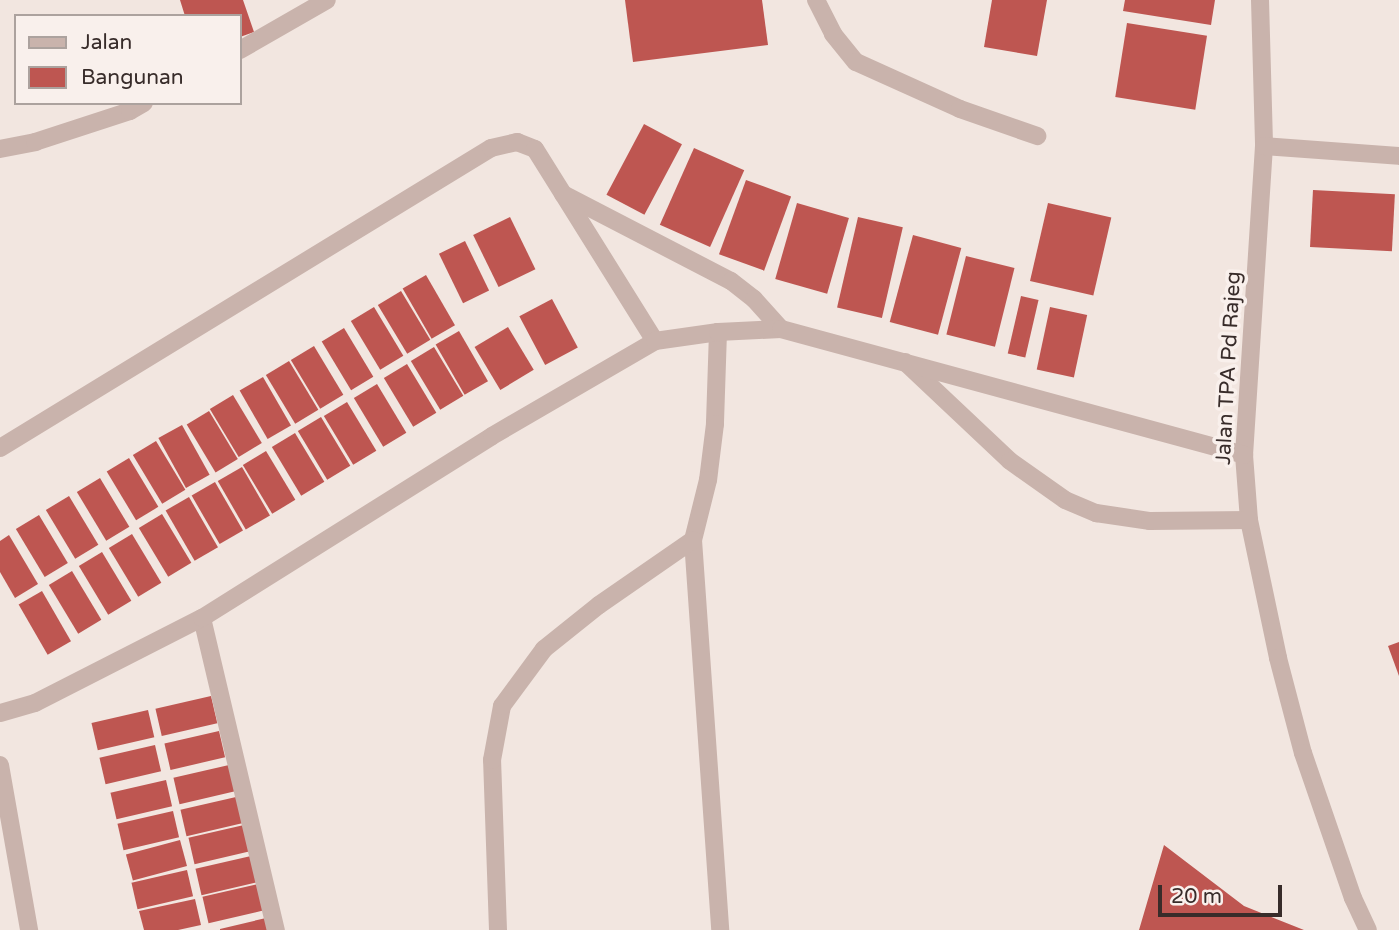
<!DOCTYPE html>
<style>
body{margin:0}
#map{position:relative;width:1399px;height:930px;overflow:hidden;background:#f2e6e0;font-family:"Varela Round",sans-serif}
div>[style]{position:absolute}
.building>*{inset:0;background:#be5651;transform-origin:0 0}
.minor>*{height:18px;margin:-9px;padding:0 9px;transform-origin:9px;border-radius:9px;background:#c9b3ac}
span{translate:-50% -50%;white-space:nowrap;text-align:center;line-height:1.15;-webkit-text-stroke:7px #f9f0ec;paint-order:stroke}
.street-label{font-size:21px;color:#382c2a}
.legend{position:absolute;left:14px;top:14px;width:228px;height:91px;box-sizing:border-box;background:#f9f0ec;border:2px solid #aca29e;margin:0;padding:9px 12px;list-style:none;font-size:21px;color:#382c2a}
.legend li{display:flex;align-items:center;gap:14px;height:35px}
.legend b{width:35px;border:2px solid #aca29e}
.scale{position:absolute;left:1158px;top:885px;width:124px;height:32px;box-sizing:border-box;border:4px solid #382c2a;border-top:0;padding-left:9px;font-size:21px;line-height:24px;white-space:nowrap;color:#382c2a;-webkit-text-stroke:5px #f9f0ec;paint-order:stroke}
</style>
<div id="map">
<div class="building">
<i style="clip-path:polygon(180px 0,243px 0,254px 32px,240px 37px,240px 16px,185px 16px)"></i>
<i style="clip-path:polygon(625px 0,762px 0,768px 45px,633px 62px)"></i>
<i style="clip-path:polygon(992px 0,1047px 0,1037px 56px,984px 47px)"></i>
<i style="clip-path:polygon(1125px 0,1215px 0,1211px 25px,1123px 11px)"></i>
<i style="left:1127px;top:23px;width:81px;height:75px;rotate:9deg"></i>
<i style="left:644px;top:124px;width:43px;height:80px;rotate:28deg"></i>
<i style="left:694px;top:148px;width:55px;height:84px;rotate:24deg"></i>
<i style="left:746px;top:180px;width:48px;height:79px;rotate:20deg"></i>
<i style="left:1313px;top:190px;width:82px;height:57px;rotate:3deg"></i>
<i style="left:797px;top:203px;width:54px;height:79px;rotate:16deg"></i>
<i style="left:1048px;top:203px;width:65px;height:80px;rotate:13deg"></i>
<i style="left:510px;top:217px;width:58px;height:41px;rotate:64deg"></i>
<i style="left:858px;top:217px;width:46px;height:93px;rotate:13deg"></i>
<i style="left:913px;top:235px;width:50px;height:90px;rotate:15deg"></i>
<i style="left:465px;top:241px;width:55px;height:29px;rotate:64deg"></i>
<i style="left:966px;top:256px;width:50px;height:81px;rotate:14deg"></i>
<i style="left:426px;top:275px;width:58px;height:27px;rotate:60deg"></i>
<i style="left:401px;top:291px;width:57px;height:27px;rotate:59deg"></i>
<i style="left:1021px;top:296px;width:18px;height:59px;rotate:13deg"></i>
<i style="left:552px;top:299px;width:55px;height:37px;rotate:62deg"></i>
<i style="left:374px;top:307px;width:57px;height:27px;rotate:59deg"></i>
<i style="left:1050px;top:307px;width:38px;height:64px;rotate:12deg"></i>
<i style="left:508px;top:327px;width:50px;height:39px;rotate:59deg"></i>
<i style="left:344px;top:328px;width:57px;height:26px;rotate:59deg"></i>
<i style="left:459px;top:331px;width:58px;height:27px;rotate:60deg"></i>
<i style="left:314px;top:346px;width:57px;height:27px;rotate:59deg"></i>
<i style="left:434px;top:347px;width:57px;height:27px;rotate:59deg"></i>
<i style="left:289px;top:361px;width:57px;height:27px;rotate:59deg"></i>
<i style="left:407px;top:364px;width:57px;height:27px;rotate:59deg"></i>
<i style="left:263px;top:377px;width:56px;height:27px;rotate:60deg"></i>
<i style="left:377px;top:384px;width:57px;height:27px;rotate:59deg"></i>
<i style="left:233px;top:395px;width:56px;height:27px;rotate:59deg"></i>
<i style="left:347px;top:402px;width:57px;height:27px;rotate:59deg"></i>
<i style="left:209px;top:411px;width:56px;height:26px;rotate:59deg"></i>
<i style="left:321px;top:417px;width:57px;height:27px;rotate:59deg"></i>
<i style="left:182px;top:425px;width:57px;height:27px;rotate:61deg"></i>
<i style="left:295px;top:433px;width:57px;height:27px;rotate:59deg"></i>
<i style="left:156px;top:441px;width:57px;height:27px;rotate:59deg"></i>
<i style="left:266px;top:451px;width:57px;height:27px;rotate:59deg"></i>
<i style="left:129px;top:458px;width:57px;height:26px;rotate:59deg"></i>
<i style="left:242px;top:467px;width:56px;height:28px;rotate:60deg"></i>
<i style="left:100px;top:478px;width:57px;height:27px;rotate:59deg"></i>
<i style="left:215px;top:482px;width:56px;height:27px;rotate:60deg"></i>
<i style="left:69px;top:496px;width:57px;height:27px;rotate:59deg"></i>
<i style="left:189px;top:497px;width:58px;height:27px;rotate:60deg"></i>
<i style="left:162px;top:514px;width:57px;height:27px;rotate:59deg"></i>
<i style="left:39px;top:515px;width:56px;height:27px;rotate:59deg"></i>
<i style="left:132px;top:534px;width:57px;height:27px;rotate:59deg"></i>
<i style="clip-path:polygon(9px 535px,38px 584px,15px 598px,0 572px,0 541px)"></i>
<i style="left:102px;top:552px;width:57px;height:27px;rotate:59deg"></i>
<i style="left:72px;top:571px;width:57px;height:27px;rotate:59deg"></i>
<i style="left:42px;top:591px;width:58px;height:27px;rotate:60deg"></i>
<i style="clip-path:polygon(1399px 642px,1399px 676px,1388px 646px)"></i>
<i style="left:211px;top:696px;width:28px;height:57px;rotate:77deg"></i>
<i style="left:148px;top:710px;width:28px;height:58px;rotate:77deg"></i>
<i style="left:219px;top:731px;width:27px;height:56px;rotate:77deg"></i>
<i style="left:155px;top:745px;width:27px;height:57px;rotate:77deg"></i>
<i style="left:229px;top:765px;width:27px;height:57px;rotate:77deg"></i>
<i style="left:166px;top:780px;width:27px;height:57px;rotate:77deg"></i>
<i style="left:236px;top:797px;width:27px;height:57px;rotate:77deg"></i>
<i style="left:173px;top:811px;width:27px;height:57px;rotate:77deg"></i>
<i style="left:244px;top:825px;width:27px;height:57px;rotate:77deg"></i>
<i style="left:180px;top:840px;width:27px;height:56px;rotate:75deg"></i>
<i style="clip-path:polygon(1164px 845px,1244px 906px,1304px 930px,1139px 930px)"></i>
<i style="left:251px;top:856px;width:27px;height:57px;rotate:77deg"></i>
<i style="left:187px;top:870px;width:27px;height:57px;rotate:77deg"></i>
<i style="left:258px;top:884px;width:27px;height:57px;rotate:77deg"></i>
<i style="clip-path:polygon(195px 899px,201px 925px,178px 930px,144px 930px,139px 911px)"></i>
<i style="clip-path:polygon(266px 918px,268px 930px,220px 930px,220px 929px)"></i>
</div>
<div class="minor">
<i style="left:816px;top:0;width:38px;rotate:63deg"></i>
<i style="left:833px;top:34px;width:36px;rotate:51deg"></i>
<i style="left:856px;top:62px;width:114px;rotate:24.3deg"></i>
<i style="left:960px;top:109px;width:82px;rotate:19.3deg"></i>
<i style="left:1260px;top:0;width:146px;rotate:88.4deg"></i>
<i style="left:1264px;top:146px;width:310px;rotate:93.7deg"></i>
<i style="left:1244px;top:455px;width:65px;rotate:85.6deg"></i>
<i style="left:1249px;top:520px;width:141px;rotate:78.1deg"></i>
<i style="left:1278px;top:658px;width:98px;rotate:75.3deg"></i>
<i style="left:1303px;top:753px;width:153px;rotate:71deg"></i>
<i style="left:1353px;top:898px;width:35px;rotate:65deg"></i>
<i style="left:240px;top:50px;width:100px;rotate:-29.9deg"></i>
<i style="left:1264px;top:146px;width:135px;rotate:4.2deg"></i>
<i style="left:0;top:149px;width:36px;rotate:-11deg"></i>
<i style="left:35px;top:142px;width:100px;rotate:-18.1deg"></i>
<i style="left:130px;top:111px;width:16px;rotate:-30deg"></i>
<i style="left:563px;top:194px;width:189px;rotate:27.4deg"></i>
<i style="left:731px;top:281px;width:29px;rotate:38deg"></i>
<i style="left:754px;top:299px;width:40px;rotate:48deg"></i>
<i style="left:718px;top:332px;width:92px;rotate:91.9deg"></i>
<i style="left:715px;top:424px;width:56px;rotate:97.1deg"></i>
<i style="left:708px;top:480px;width:62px;rotate:104deg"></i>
<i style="left:693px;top:540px;width:391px;rotate:86deg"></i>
<i style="left:905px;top:362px;width:144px;rotate:43.3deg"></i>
<i style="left:1010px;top:461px;width:67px;rotate:35.3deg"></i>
<i style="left:1065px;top:500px;width:34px;rotate:23deg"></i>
<i style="left:1096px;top:513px;width:55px;rotate:8.4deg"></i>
<i style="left:1150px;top:521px;width:99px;rotate:-0.6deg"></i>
<i style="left:0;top:448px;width:575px;rotate:-31.42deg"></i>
<i style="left:491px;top:148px;width:27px;rotate:-13deg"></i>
<i style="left:517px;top:142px;width:19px;rotate:21deg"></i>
<i style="left:535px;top:149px;width:226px;rotate:58deg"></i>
<i style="left:202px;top:618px;width:321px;rotate:76.7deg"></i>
<i style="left:0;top:713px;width:36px;rotate:-16deg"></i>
<i style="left:35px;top:703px;width:187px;rotate:-27deg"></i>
<i style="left:202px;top:618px;width:342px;rotate:-32.1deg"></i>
<i style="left:492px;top:436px;width:189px;rotate:-30.2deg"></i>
<i style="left:655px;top:341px;width:64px;rotate:-8.1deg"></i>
<i style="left:718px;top:332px;width:63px;rotate:-2.7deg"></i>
<i style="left:781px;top:329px;width:480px;rotate:15.2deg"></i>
<i style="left:0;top:765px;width:168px;rotate:80deg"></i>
<i style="left:498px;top:930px;width:170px;rotate:-92deg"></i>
<i style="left:492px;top:760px;width:55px;rotate:-79.5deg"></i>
<i style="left:502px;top:706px;width:71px;rotate:-53.6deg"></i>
<i style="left:544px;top:649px;width:70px;rotate:-38.7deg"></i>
<i style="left:599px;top:605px;width:114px;rotate:-34.7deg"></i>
</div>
<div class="street-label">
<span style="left:1229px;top:368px;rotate:-87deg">Jalan TPA Pd Rajeg</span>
</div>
<ul class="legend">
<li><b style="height:9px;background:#c9b3ac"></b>Jalan</li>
<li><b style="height:19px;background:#be5651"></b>Bangunan</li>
</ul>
<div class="scale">20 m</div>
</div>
